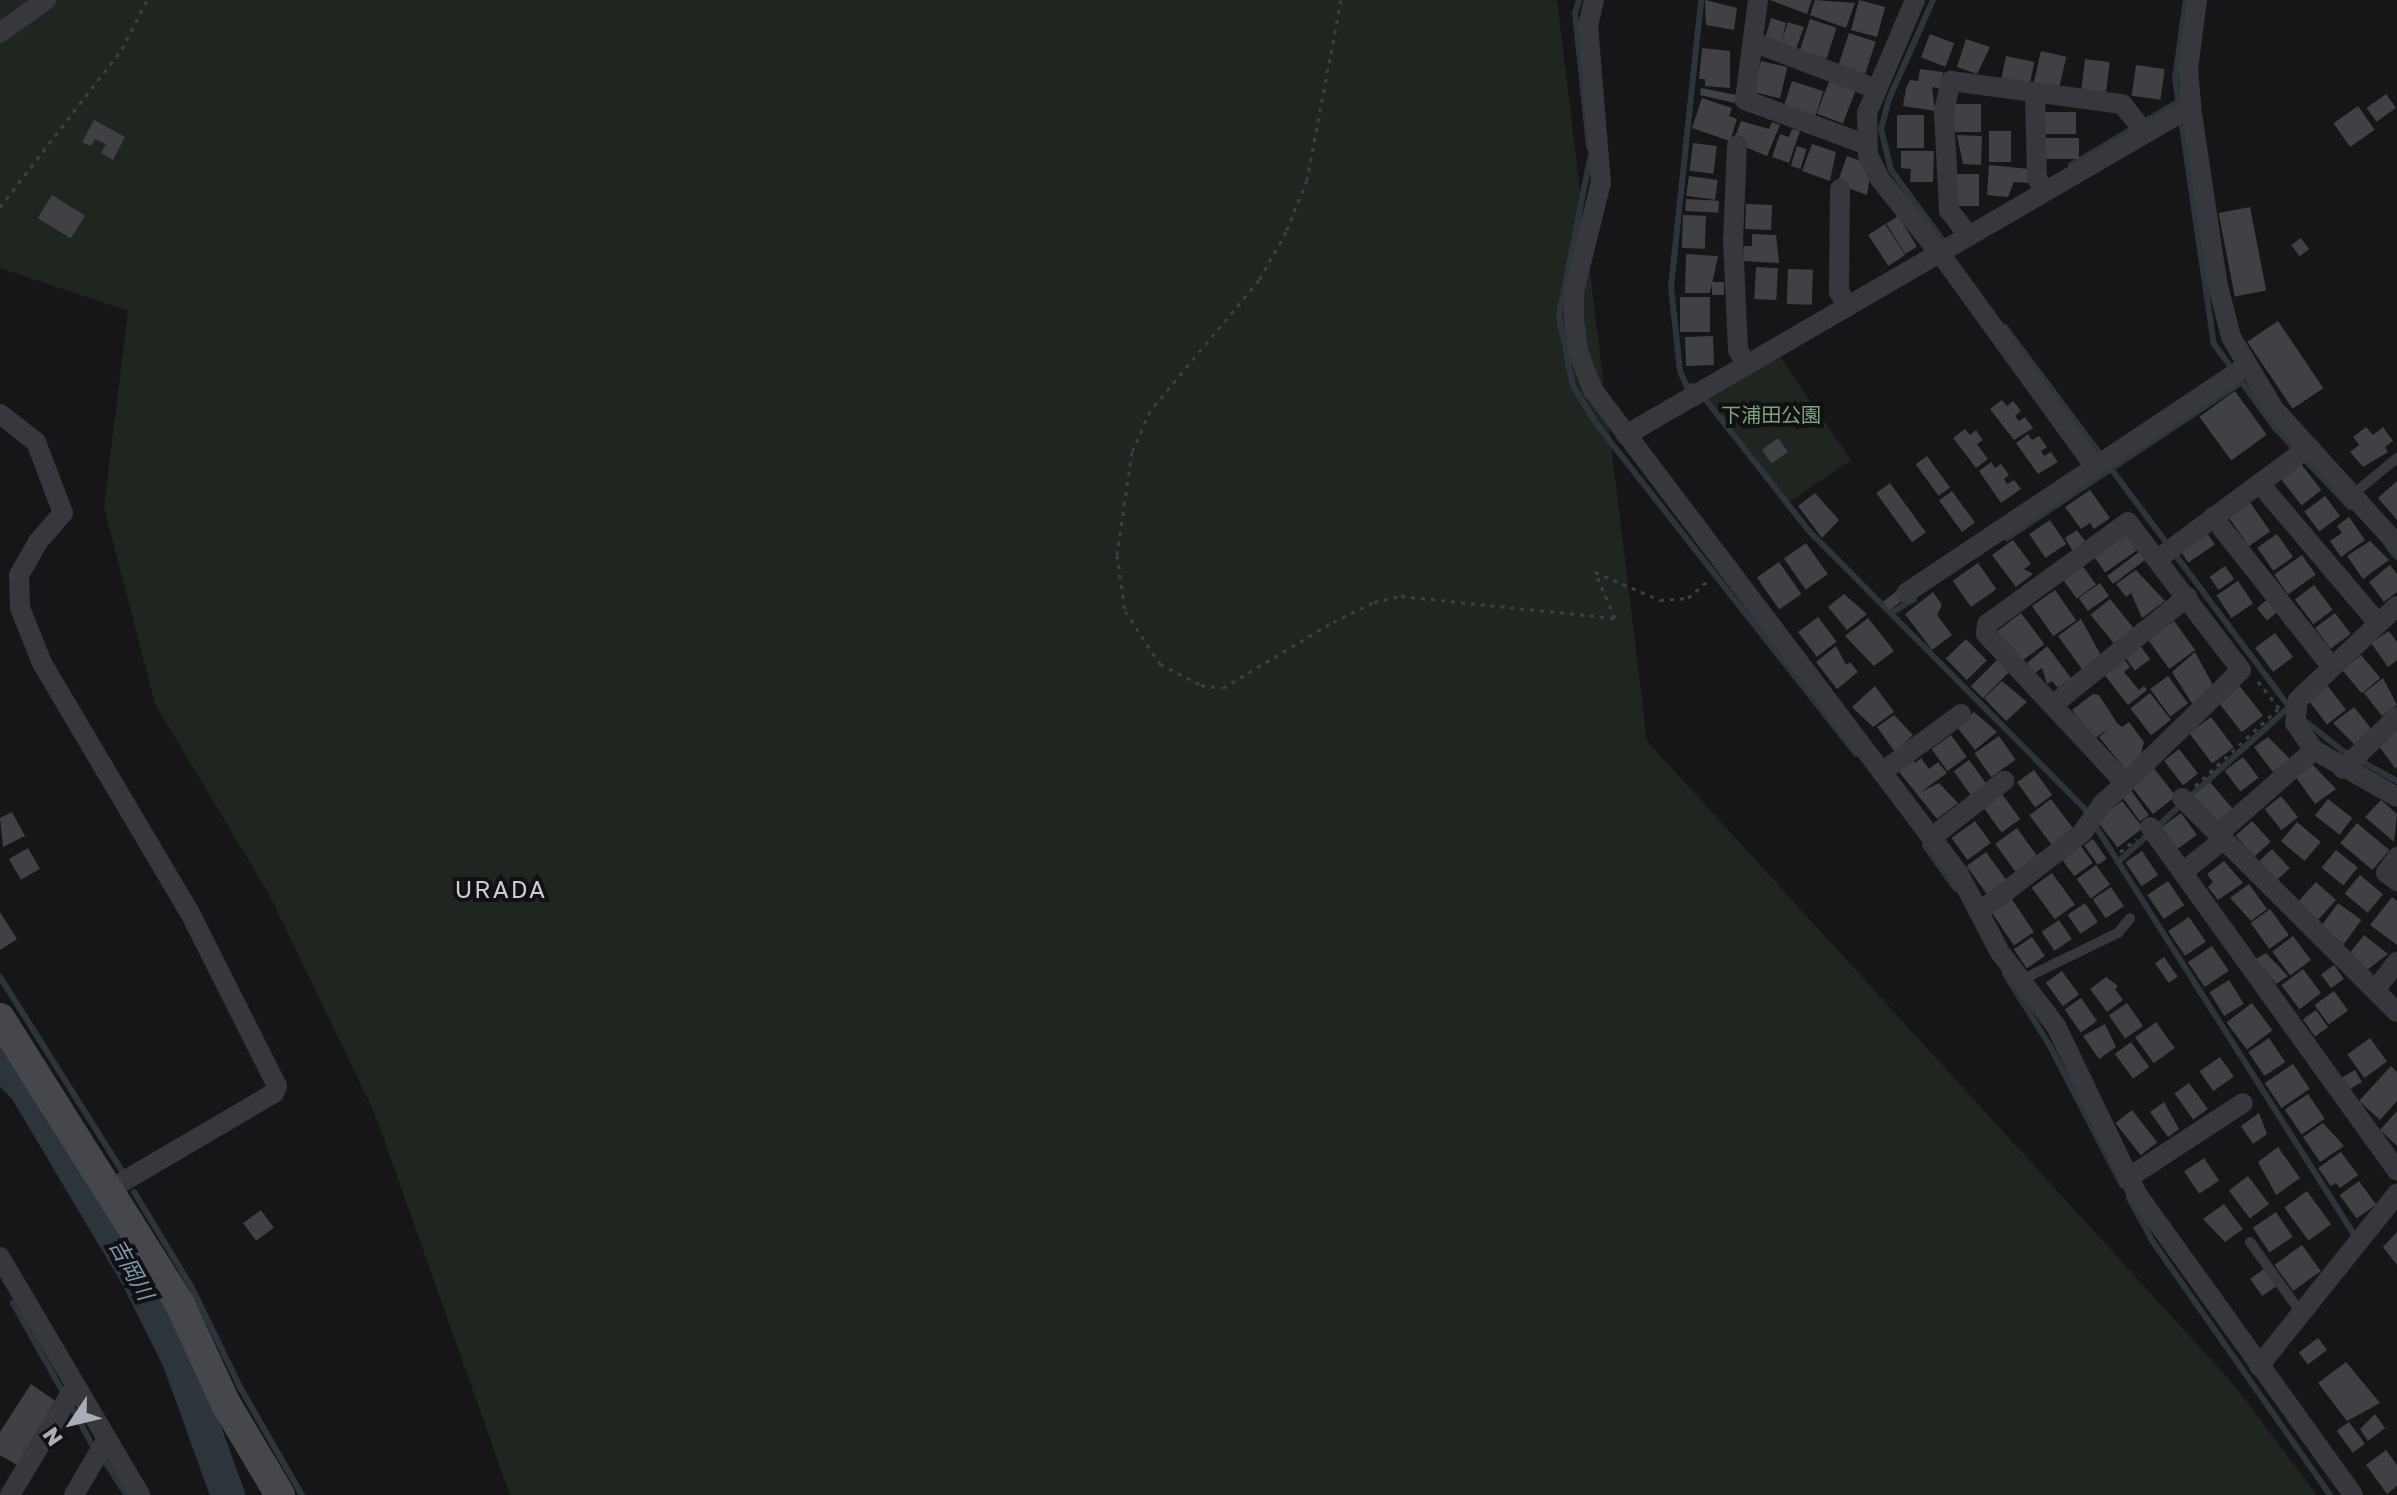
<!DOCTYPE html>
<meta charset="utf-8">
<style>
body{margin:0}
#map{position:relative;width:2397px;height:1495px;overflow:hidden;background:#161618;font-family:"Golos Text","Noto Sans JP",sans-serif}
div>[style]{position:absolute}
.green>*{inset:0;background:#1e261f}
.stream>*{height:6px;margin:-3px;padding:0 3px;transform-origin:3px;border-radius:3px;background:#2c353c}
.river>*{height:34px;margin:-17px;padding:0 17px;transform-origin:17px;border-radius:17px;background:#2c353c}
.building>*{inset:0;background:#404145;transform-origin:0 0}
.path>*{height:3px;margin-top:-1.5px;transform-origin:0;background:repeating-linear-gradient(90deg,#3d3f44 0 4px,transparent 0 10px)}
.service>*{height:10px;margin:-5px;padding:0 5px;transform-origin:5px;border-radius:5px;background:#37383d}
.minor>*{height:20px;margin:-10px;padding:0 10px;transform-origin:10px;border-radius:10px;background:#37383d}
.secondary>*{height:30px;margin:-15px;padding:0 15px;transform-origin:15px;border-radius:15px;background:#45474d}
span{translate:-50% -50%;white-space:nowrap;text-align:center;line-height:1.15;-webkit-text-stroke:8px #111113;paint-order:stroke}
.park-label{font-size:20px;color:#7fa381}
.water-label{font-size:22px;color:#7f9bb3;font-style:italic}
.quarter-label{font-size:24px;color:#c9ccd4;letter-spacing:2px}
.north{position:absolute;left:32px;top:1383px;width:80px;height:80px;-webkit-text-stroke:6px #111113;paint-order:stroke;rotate:235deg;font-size:22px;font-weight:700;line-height:32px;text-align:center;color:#a8adb8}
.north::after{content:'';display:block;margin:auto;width:28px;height:36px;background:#a8adb8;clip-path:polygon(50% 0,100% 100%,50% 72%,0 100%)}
</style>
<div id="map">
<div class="green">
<i style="clip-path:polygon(0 0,1557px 0,1647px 741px,2236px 1387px,2317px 1495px,510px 1495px,375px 1114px,270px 896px,155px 704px,104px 507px,128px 311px,0 268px)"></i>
<i style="clip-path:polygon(1779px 355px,1851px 460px,1788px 503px,1706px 396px)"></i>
</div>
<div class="stream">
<i style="left:1579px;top:0;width:14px;rotate:107deg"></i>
<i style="left:1575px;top:13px;width:135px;rotate:84deg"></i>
<i style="left:1933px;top:0;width:108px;rotate:114deg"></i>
<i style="left:1889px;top:99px;width:31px;rotate:105deg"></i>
<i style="left:1881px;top:129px;width:42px;rotate:76.3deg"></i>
<i style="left:1891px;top:170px;width:94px;rotate:53.6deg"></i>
<i style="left:2186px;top:0;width:79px;rotate:98deg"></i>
<i style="left:2175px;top:78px;width:269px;rotate:81.7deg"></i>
<i style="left:2214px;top:344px;width:104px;rotate:54deg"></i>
<i style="left:2275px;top:428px;width:109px;rotate:46.5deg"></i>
<i style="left:1590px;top:158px;width:161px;rotate:101.1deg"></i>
<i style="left:1559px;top:316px;width:71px;rotate:78.7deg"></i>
<i style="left:1573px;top:386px;width:47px;rotate:58deg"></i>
<i style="left:1598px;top:426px;width:417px;rotate:51.8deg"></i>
<i style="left:2071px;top:165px;width:124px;rotate:-30.5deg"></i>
<i style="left:2005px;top:327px;width:481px;rotate:53.2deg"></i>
<i style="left:1695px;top:386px;width:8px;rotate:173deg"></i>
<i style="left:1687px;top:387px;width:17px;rotate:-114deg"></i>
<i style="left:1680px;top:371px;width:84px;rotate:-96.1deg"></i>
<i style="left:1671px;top:287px;width:289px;rotate:-84deg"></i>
<i style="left:1702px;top:395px;width:174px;rotate:51.8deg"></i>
<i style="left:1810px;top:532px;width:389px;rotate:45.2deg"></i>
<i style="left:2084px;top:808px;width:507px;rotate:57.66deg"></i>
<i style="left:2007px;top:538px;width:280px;rotate:-33.6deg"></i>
<i style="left:2388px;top:547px;width:13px;rotate:48deg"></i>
<i style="left:1891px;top:613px;width:27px;rotate:-31deg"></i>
<i style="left:2305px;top:721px;width:48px;rotate:38.3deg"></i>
<i style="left:2343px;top:751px;width:62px;rotate:29.1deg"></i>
<i style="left:1925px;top:846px;width:53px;rotate:54.2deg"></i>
<i style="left:2118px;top:862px;width:229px;rotate:-42.2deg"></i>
<i style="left:2005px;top:974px;width:85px;rotate:58deg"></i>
<i style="left:2050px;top:1046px;width:157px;rotate:62.6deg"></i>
<i style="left:0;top:977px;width:229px;rotate:57.8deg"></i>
<i style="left:134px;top:1192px;width:110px;rotate:58.8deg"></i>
<i style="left:191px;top:1286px;width:114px;rotate:64.1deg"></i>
<i style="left:241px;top:1389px;width:122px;rotate:60.1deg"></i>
<i style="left:2129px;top:1198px;width:50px;rotate:61.4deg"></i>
<i style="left:2153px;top:1242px;width:309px;rotate:55deg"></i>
<i style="left:13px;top:1303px;width:102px;rotate:60.7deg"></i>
<i style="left:73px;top:1409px;width:40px;rotate:62deg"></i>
<i style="left:106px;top:1463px;width:38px;rotate:57deg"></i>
</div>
<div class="river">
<i style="left:0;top:1062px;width:37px;rotate:46deg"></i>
<i style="left:26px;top:1089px;width:215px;rotate:59.3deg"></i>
<i style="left:136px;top:1274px;width:96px;rotate:63.4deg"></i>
<i style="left:179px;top:1360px;width:144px;rotate:70.1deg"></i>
</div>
<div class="building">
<i style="clip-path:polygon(1705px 0,1737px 8px,1734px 30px,1706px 25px)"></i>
<i style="clip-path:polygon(1770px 0,1812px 0,1807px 14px)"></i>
<i style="clip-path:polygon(1815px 0,1855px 3px,1846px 28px,1810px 15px)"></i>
<i style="left:1859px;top:0;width:27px;height:31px;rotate:15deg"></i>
<i style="clip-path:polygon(1771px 18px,1786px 23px,1782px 40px,1788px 22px,1804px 27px,1796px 49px,1765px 39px)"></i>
<i style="left:1810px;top:19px;width:28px;height:33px;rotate:18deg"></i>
<i style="left:1849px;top:33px;width:28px;height:34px;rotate:18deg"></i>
<i style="left:1930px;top:34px;width:26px;height:25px;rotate:21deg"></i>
<i style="clip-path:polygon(1966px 39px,1990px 47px,1977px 74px,1957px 67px)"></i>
<i style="clip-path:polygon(1702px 48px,1730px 51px,1730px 88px,1705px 86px,1705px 79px,1699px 79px)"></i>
<i style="left:2041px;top:51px;width:26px;height:33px;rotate:13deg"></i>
<i style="left:2006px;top:56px;width:29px;height:22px;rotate:12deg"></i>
<i style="left:2085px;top:59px;width:25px;height:31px;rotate:7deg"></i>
<i style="left:1761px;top:61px;width:27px;height:32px;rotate:13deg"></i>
<i style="left:2136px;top:65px;width:29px;height:31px;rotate:8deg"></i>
<i style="clip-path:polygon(1920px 69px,1943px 72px,1941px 89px,1932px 87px,1935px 111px,1903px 106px,1906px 88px,1910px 80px,1918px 81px)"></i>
<i style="left:1830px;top:79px;width:28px;height:37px;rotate:21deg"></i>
<i style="left:1792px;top:81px;width:33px;height:26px;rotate:18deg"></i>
<i style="clip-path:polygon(1701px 88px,1737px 95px,1735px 103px,1700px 95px)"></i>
<i style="left:2386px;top:94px;width:17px;height:24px;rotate:54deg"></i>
<i style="clip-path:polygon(1702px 98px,1732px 108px,1729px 116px,1737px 119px,1730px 141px,1692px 128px)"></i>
<i style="left:1954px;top:104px;width:27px;height:28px"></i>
<i style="left:2358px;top:106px;width:29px;height:30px;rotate:55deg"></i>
<i style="left:2042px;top:112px;width:34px;height:22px"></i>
<i style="left:1897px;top:115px;width:27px;height:33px"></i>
<i style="clip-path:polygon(94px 120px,125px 137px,113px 160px,101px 153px,106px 144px,95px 139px,91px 146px,82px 142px)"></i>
<i style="clip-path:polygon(1741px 121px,1769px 129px,1772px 122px,1780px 125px,1767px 156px,1733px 142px)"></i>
<i style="clip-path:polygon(1792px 129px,1800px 131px,1789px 163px,1772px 157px,1780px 134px,1789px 137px)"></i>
<i style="left:1989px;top:131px;width:22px;height:31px"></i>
<i style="clip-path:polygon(1957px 135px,1982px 136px,1981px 165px,1963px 164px)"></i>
<i style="left:2045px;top:138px;width:34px;height:21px"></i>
<i style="left:1693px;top:143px;width:24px;height:28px;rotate:7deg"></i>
<i style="clip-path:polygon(1812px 144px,1836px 152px,1830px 181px,1802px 171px)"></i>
<i style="left:1797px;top:146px;width:10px;height:21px;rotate:17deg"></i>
<i style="clip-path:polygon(1901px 151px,1934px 151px,1933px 182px,1910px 182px,1911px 169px,1901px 168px)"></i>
<i style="clip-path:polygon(1847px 156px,1872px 165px,1867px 195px,1837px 184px)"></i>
<i style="clip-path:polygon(1989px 165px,2029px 169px,2028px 183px,2014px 182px,2008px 197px,1987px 195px)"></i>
<i style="left:1954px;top:174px;width:25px;height:32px"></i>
<i style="left:1689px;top:176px;width:29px;height:20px;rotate:8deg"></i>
<i style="left:52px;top:195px;width:39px;height:27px;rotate:32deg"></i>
<i style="left:1686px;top:199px;width:33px;height:12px;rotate:3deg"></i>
<i style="left:1746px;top:204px;width:26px;height:25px;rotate:2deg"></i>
<i style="left:2250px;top:207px;width:85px;height:32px;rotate:79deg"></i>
<i style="left:1683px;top:215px;width:23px;height:33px;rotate:2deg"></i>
<i style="left:1898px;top:216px;width:36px;height:14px;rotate:58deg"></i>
<i style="left:1885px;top:224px;width:37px;height:20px;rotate:57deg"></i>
<i style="clip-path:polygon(1752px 234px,1776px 235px,1779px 263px,1743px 261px,1744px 246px,1752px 246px)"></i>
<i style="left:2301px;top:238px;width:14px;height:12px;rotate:54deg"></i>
<i style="clip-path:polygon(1686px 254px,1718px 256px,1710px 293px,1685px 293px)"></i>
<i style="left:1756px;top:267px;width:22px;height:32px;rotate:3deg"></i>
<i style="left:1788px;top:269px;width:25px;height:35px;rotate:2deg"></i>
<i style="left:1712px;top:282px;width:12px;height:13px"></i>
<i style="left:1680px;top:297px;width:30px;height:35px"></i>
<i style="left:2278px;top:321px;width:81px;height:37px;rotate:56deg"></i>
<i style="left:1713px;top:336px;width:29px;height:28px;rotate:88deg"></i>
<i style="left:2235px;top:391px;width:54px;height:44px;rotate:54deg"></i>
<i style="clip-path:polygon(2002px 400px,2007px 406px,2013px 401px,2021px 411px,2015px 416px,2019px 421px,2025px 417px,2033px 428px,2014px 440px,1990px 409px)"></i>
<i style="clip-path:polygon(2366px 427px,2373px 435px,2383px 427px,2393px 441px,2385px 447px,2388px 452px,2363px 467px,2350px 452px,2359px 445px,2353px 437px)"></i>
<i style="clip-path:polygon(1965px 429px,1970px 435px,1976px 430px,1983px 440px,1977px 444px,1988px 459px,1976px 468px,1953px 438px)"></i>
<i style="clip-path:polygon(2028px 434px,2032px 440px,2039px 436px,2047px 447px,2041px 451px,2044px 456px,2051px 452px,2058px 462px,2038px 474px,2016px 443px)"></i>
<i style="left:1778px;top:438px;width:17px;height:20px;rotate:54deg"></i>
<i style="left:1927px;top:456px;width:39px;height:14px;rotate:54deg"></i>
<i style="clip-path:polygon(1991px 462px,1995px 468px,2001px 464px,2009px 475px,2004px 479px,2007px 484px,2014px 480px,2021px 489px,2001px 503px,1979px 471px)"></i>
<i style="left:2301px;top:464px;width:33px;height:25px;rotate:52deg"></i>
<i style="clip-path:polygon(2397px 481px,2397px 520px,2378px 498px)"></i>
<i style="left:1890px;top:483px;width:61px;height:17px;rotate:54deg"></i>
<i style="clip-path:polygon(2090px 490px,2110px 518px,2094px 529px,2090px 523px,2081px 529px,2065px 507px)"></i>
<i style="left:1952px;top:491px;width:39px;height:16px;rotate:54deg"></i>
<i style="clip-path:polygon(1815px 493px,1839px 520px,1822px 538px,1798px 506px)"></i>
<i style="left:2325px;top:496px;width:25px;height:26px;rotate:53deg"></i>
<i style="left:2249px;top:501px;width:37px;height:26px;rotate:55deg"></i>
<i style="clip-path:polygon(2349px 517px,2365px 540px,2341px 557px,2330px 541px,2342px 533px,2337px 526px)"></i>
<i style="left:2050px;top:520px;width:29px;height:25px;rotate:56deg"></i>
<i style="clip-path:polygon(2077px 530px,2088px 545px,2072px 550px,2065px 538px)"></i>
<i style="left:2125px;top:533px;width:21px;height:39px;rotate:55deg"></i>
<i style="left:2207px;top:533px;width:14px;height:32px;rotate:56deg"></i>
<i style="left:2277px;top:534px;width:28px;height:24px;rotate:55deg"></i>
<i style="clip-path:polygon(2013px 540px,2031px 564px,2024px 569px,2033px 574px,2016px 587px,1992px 555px)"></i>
<i style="clip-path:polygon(2370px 541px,2389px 560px,2363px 579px,2347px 556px)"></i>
<i style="left:1806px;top:543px;width:38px;height:27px;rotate:55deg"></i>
<i style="left:2139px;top:552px;width:10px;height:40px;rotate:53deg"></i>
<i style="left:2302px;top:555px;width:24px;height:34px;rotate:55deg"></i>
<i style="left:1779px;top:562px;width:39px;height:27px;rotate:55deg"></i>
<i style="left:1978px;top:563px;width:32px;height:31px;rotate:55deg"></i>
<i style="left:2082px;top:565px;width:24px;height:24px;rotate:54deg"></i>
<i style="clip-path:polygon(2390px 565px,2397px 574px,2397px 592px,2384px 602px,2369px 582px)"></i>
<i style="left:2225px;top:566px;width:16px;height:19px;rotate:55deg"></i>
<i style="clip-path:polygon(2136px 570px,2165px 601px,2142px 618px,2131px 593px,2126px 597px,2116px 584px)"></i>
<i style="left:2238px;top:581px;width:27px;height:26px;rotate:56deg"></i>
<i style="left:2100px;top:583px;width:16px;height:26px;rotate:55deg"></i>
<i style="left:2314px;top:585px;width:31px;height:24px;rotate:53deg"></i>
<i style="left:1898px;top:590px;width:11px;height:19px;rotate:52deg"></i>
<i style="left:2055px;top:590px;width:37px;height:28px;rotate:55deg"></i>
<i style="clip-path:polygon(1933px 592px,1942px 605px,1937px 615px,1952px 635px,1932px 650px,1905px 614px)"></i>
<i style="clip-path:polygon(1844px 594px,1867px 614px,1847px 630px,1828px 607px)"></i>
<i style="left:2269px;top:598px;width:16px;height:16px;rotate:50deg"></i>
<i style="left:2110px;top:599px;width:38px;height:25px;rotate:51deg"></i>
<i style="left:2021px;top:613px;width:39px;height:31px;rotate:53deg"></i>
<i style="left:2335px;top:613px;width:26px;height:25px;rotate:53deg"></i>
<i style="left:1818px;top:617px;width:31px;height:25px;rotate:53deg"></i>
<i style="clip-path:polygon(1868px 618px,1894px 651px,1874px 666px,1845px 636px)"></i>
<i style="clip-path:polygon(2081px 619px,2103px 659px,2084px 672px,2058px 636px)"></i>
<i style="left:2174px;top:621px;width:36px;height:32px;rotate:54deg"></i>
<i style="clip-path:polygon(2389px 631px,2397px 642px,2397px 660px,2388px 667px,2371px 643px)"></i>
<i style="left:2275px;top:633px;width:30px;height:25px;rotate:53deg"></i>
<i style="left:1966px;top:639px;width:30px;height:28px;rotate:46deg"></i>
<i style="left:2139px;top:644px;width:19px;height:19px;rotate:54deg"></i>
<i style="clip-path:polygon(1836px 646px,1846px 665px,1850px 662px,1858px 672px,1837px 689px,1816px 662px)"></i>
<i style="clip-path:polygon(2047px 646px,2071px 678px,2058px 688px,2052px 681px,2047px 684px,2042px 668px,2035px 673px,2027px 663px)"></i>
<i style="clip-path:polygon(2195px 652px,2213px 685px,2193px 705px,2172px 672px)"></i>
<i style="left:2361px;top:655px;width:30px;height:24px;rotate:50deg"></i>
<i style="clip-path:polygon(2123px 658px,2130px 667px,2124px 672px,2139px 690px,2144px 686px,2147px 690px,2128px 705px,2103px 673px)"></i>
<i style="left:1997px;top:660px;width:17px;height:37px;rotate:45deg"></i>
<i style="left:2168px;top:676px;width:34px;height:22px;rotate:54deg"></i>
<i style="clip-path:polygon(2383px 678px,2397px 705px,2382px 716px,2364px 693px)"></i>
<i style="clip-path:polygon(2002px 681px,2027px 702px,2006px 721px,1984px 698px)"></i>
<i style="left:2239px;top:685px;width:39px;height:27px;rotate:52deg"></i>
<i style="clip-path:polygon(1875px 686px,1894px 712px,1873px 727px,1852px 707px)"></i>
<i style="left:2328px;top:686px;width:30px;height:24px;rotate:53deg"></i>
<i style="left:2150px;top:693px;width:34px;height:25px;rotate:52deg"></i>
<i style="clip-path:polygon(2093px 694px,2099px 695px,2117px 723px,2122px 727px,2129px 722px,2144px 742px,2139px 761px,2126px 770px,2099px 737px,2109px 728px,2094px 739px,2072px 710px)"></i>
<i style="clip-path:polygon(2354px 707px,2373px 731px,2355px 745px,2333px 723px)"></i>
<i style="clip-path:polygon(1974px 712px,1997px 732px,1975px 750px,1956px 726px)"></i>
<i style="clip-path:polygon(1894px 715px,1913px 735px,1895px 752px,1877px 727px)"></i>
<i style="left:2211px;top:717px;width:38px;height:27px;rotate:53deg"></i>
<i style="clip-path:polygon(2397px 731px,2397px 767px,2395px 768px,2378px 745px)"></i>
<i style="left:1951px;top:735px;width:27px;height:24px;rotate:54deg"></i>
<i style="left:1999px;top:736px;width:29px;height:30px;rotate:55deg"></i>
<i style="clip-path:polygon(2268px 737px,2290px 759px,2273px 772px,2254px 747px)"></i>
<i style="left:2179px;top:749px;width:31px;height:19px;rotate:52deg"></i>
<i style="clip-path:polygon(1911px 757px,1915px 763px,1921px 758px,1929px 769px,1938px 762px,1947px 773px,1921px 792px,1939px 783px,1958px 803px,1937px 819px,1896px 768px)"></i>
<i style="left:2243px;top:757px;width:26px;height:23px;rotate:53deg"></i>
<i style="left:1969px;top:760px;width:31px;height:19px;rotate:54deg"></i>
<i style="clip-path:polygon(2312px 764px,2336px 789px,2315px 804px,2295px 776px)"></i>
<i style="left:2153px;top:767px;width:37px;height:29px;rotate:52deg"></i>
<i style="left:2034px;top:770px;width:31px;height:21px;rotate:54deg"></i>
<i style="clip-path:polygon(2210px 782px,2233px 809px,2218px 822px,2192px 797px)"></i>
<i style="left:2130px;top:789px;width:32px;height:11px;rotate:54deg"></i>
<i style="left:2002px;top:794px;width:31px;height:23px;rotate:54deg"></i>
<i style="left:2281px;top:796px;width:27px;height:21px;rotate:51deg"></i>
<i style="left:2051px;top:799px;width:40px;height:27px;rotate:53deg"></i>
<i style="left:2328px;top:799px;width:31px;height:21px;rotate:38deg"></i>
<i style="clip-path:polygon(2381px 800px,2397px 814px,2394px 842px,2365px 817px)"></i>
<i style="left:2122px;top:801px;width:34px;height:32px;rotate:52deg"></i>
<i style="clip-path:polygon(12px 812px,25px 836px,3px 847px,0 818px)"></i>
<i style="left:2181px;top:813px;width:27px;height:29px;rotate:54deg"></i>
<i style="left:1975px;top:821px;width:27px;height:29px;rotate:54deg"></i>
<i style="left:2252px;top:821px;width:28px;height:22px;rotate:48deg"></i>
<i style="left:2297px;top:822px;width:31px;height:25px;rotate:40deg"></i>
<i style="left:2357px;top:823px;width:42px;height:26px;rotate:40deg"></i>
<i style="left:2017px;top:828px;width:37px;height:27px;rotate:54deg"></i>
<i style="left:2093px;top:839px;width:24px;height:11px;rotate:55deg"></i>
<i style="left:2080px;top:845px;width:22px;height:23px;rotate:54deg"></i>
<i style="left:28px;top:848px;width:24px;height:22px;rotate:60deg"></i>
<i style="left:2272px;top:849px;width:26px;height:20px;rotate:47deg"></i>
<i style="left:2336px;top:850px;width:28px;height:23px;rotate:39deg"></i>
<i style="left:2142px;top:851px;width:29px;height:20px;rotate:56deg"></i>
<i style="left:1986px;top:852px;width:37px;height:24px;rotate:54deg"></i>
<i style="clip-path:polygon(2224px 861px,2243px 883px,2218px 900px,2208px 887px,2213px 882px,2207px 874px)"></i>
<i style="left:2096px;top:865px;width:24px;height:24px;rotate:54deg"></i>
<i style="left:2052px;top:873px;width:39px;height:25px;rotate:54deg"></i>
<i style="left:2360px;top:875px;width:30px;height:24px;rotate:40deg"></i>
<i style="left:2168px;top:881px;width:29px;height:25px;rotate:56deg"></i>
<i style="left:2316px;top:882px;width:27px;height:28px;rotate:42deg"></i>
<i style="clip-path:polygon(2249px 884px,2267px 909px,2251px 921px,2230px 898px)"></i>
<i style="left:2111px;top:887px;width:23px;height:22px;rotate:56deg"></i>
<i style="clip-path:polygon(2392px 897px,2397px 901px,2397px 945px,2370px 925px)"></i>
<i style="left:2011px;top:898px;width:41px;height:24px;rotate:56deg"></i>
<i style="left:2085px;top:903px;width:23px;height:21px;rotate:56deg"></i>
<i style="left:2338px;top:903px;width:29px;height:30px;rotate:36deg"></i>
<i style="left:2270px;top:909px;width:32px;height:24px;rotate:54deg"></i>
<i style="clip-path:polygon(0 912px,17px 939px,0 950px)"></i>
<i style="left:2189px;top:917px;width:30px;height:25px;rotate:56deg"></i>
<i style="left:2059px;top:920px;width:23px;height:21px;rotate:56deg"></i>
<i style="clip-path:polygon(2364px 935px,2388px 954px,2367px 970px,2349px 954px)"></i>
<i style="left:2293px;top:936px;width:30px;height:26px;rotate:53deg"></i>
<i style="left:2032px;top:937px;width:23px;height:22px;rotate:56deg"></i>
<i style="left:2212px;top:946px;width:30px;height:29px;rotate:56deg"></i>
<i style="clip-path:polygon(2266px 953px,2288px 976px,2276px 984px,2256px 959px)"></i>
<i style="left:2164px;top:957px;width:24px;height:11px;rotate:55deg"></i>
<i style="left:2334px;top:965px;width:17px;height:16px;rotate:54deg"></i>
<i style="left:2303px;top:969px;width:30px;height:27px;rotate:53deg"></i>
<i style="left:2062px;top:971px;width:29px;height:20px;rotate:54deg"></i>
<i style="clip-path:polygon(2106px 977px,2118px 986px,2115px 989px,2123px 1000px,2107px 1012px,2090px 989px)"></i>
<i style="left:2229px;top:980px;width:28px;height:23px;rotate:58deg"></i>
<i style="left:2334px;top:991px;width:24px;height:24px;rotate:54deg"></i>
<i style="left:2081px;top:998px;width:28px;height:20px;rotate:55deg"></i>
<i style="left:2127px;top:1003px;width:28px;height:22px;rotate:55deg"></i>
<i style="left:2252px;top:1003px;width:34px;height:32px;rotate:53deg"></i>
<i style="left:2316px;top:1010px;width:21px;height:16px;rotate:55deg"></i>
<i style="left:2156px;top:1022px;width:32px;height:26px;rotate:54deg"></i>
<i style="clip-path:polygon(2105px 1024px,2116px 1047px,2099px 1059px,2083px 1036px)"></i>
<i style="left:2269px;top:1038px;width:29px;height:25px;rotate:56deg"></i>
<i style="left:2370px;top:1038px;width:29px;height:28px;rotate:54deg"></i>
<i style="left:2131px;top:1042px;width:31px;height:20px;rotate:54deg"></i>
<i style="left:2220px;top:1057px;width:24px;height:25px;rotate:55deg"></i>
<i style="left:2293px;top:1064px;width:30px;height:34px;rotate:56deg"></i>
<i style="clip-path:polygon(2391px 1066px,2397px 1072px,2397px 1101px,2380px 1120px,2359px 1101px)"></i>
<i style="left:2355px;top:1070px;width:14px;height:15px;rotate:60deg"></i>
<i style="left:2189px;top:1083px;width:32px;height:18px;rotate:54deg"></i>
<i style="left:2308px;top:1094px;width:30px;height:28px;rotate:56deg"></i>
<i style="clip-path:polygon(2164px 1102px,2179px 1129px,2168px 1137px,2150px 1112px)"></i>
<i style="left:2132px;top:1110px;width:41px;height:21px;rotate:52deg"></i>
<i style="clip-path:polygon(2397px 1111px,2397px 1146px,2380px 1130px)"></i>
<i style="clip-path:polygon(2259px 1113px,2267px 1134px,2253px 1144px,2241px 1126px)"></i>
<i style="clip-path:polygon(2323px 1123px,2344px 1146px,2320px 1162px,2303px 1137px)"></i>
<i style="clip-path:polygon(2278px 1147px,2300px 1178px,2276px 1195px,2258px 1162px)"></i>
<i style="clip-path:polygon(2341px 1152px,2358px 1175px,2340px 1188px,2336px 1183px,2331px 1186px,2318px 1168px)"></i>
<i style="left:2204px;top:1158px;width:27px;height:24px;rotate:56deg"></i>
<i style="left:2248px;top:1176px;width:35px;height:24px;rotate:53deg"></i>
<i style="left:2359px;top:1181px;width:29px;height:24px;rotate:54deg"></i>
<i style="left:2307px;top:1191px;width:41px;height:28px;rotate:54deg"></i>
<i style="clip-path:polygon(2224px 1204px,2243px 1229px,2225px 1242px,2203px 1219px)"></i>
<i style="left:261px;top:1210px;width:22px;height:22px;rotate:54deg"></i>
<i style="left:2276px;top:1212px;width:30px;height:28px;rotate:56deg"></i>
<i style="clip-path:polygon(2397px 1232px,2397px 1265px,2383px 1247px)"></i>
<i style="left:2302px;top:1245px;width:32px;height:34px;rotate:54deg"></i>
<i style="left:2264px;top:1269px;width:21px;height:17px;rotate:55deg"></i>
<i style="left:2318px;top:1338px;width:15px;height:24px;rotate:53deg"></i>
<i style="clip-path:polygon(2346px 1362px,2380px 1403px,2347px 1421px,2318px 1383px)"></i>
<i style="clip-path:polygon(31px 1384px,57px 1402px,17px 1465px,0 1455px,0 1432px)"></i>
<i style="clip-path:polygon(2375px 1414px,2385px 1428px,2368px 1441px,2360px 1429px)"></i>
<i style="left:2349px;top:1422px;width:27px;height:15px;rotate:54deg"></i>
<i style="clip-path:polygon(2386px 1450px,2397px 1465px,2397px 1486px,2387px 1494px,2366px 1465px)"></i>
</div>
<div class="path">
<i style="left:1341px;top:0;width:183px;rotate:100.7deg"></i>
<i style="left:1307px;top:180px;width:56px;rotate:112deg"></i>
<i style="left:1286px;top:232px;width:55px;rotate:119.4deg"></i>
<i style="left:1259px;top:280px;width:170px;rotate:129.8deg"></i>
<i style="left:1150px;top:411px;width:45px;rotate:113.7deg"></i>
<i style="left:1132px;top:452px;width:104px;rotate:98.3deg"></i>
<i style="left:1117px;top:555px;width:57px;rotate:81.9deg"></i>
<i style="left:1125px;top:611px;width:64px;rotate:56.6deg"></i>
<i style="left:1160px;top:664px;width:46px;rotate:27.1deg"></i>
<i style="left:1201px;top:685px;width:22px;rotate:8deg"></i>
<i style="left:1223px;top:688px;width:128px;rotate:-31deg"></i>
<i style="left:1333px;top:622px;width:46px;rotate:-26deg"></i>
<i style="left:1374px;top:602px;width:28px;rotate:-13deg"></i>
<i style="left:1401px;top:596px;width:215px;rotate:5.9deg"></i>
<i style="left:1615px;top:618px;width:50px;rotate:-113.5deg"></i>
<i style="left:0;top:207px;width:200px;rotate:-52.3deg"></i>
<i style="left:122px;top:49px;width:55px;rotate:-63deg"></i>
<i style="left:1595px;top:572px;width:71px;rotate:23.3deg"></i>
<i style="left:1660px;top:600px;width:28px;rotate:-4deg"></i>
<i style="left:1688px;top:598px;width:29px;rotate:-41deg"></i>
<i style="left:2195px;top:786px;width:115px;rotate:-42.9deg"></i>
<i style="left:2279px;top:708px;width:34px;rotate:-128deg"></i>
<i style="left:2120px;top:852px;width:21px;rotate:-39deg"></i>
</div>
<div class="service">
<i style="left:2351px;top:496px;width:60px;rotate:-39.6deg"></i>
<i style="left:2021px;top:980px;width:108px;rotate:-25.9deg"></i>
<i style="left:2118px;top:933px;width:19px;rotate:-51deg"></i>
<i style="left:2250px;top:1242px;width:89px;rotate:54.2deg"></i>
</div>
<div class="minor">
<i style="left:1594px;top:0;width:26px;rotate:103deg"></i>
<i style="left:1588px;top:25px;width:158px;rotate:85.3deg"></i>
<i style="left:1601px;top:182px;width:113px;rotate:103.8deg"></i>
<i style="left:1574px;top:292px;width:28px;rotate:90deg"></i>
<i style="left:1574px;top:320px;width:34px;rotate:82deg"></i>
<i style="left:1579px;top:354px;width:39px;rotate:69deg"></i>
<i style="left:1593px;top:390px;width:607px;rotate:52.9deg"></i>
<i style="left:1959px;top:874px;width:87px;rotate:62.5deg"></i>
<i style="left:1999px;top:951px;width:94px;rotate:52.8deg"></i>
<i style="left:2056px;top:1026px;width:187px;rotate:64.3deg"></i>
<i style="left:2137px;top:1194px;width:370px;rotate:54.3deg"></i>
<i style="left:1758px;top:0;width:101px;rotate:97.4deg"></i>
<i style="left:1745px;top:100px;width:130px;rotate:20.2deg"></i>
<i style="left:1915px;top:0;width:123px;rotate:113deg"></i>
<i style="left:1867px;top:113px;width:42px;rotate:88.6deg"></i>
<i style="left:1868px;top:155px;width:25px;rotate:64deg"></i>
<i style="left:1879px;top:178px;width:105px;rotate:51.2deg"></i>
<i style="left:1945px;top:260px;width:254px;rotate:54.1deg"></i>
<i style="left:2197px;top:0;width:70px;rotate:97.4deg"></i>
<i style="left:2188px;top:69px;width:38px;rotate:85deg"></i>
<i style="left:2191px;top:107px;width:177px;rotate:81.5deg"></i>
<i style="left:2217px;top:282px;width:57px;rotate:75.7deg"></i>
<i style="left:2231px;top:337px;width:84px;rotate:59.2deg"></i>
<i style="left:2274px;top:409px;width:183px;rotate:47.7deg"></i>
<i style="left:0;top:33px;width:57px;rotate:-35.7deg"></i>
<i style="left:1753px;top:42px;width:132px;rotate:20.9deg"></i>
<i style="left:2035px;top:92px;width:86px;rotate:88.7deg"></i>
<i style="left:2037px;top:178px;width:15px;rotate:62deg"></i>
<i style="left:1737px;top:145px;width:94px;rotate:92.4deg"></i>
<i style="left:1733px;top:239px;width:111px;rotate:87.4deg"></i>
<i style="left:1738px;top:350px;width:17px;rotate:59deg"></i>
<i style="left:1840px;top:189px;width:103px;rotate:90.6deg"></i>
<i style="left:1839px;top:292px;width:17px;rotate:57deg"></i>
<i style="left:1969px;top:236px;width:33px;rotate:-128deg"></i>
<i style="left:1949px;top:210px;width:99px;rotate:-92.9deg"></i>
<i style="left:1944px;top:111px;width:31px;rotate:-77deg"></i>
<i style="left:1951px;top:81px;width:173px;rotate:7.7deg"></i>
<i style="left:2122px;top:104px;width:36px;rotate:51deg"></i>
<i style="left:0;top:414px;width:46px;rotate:37.9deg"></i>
<i style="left:36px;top:442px;width:76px;rotate:69.2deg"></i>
<i style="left:63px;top:513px;width:38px;rotate:131deg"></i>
<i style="left:38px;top:542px;width:38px;rotate:120deg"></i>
<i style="left:19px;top:575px;width:33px;rotate:88deg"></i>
<i style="left:20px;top:608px;width:59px;rotate:68.2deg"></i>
<i style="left:42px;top:663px;width:295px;rotate:59.4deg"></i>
<i style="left:192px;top:917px;width:189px;rotate:63.3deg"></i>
<i style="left:277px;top:1086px;width:8px;rotate:113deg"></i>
<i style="left:274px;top:1093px;width:188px;rotate:149.6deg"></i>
<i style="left:1626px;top:435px;width:653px;rotate:-30.14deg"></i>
<i style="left:2260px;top:484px;width:182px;rotate:49.7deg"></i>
<i style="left:2213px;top:517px;width:191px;rotate:51.6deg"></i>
<i style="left:2159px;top:558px;width:187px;rotate:-36.5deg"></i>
<i style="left:1906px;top:593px;width:407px;rotate:-33.7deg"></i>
<i style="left:2397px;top:606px;width:137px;rotate:136.5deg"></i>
<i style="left:2298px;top:700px;width:23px;rotate:97deg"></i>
<i style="left:2295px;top:723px;width:33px;rotate:55deg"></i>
<i style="left:2314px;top:750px;width:95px;rotate:29.5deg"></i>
<i style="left:2054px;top:704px;width:171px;rotate:-38.8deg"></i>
<i style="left:2343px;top:769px;width:75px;rotate:-43.9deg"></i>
<i style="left:1882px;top:772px;width:98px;rotate:-36.3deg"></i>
<i style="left:2182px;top:798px;width:303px;rotate:44.9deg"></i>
<i style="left:2150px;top:827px;width:423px;rotate:54.3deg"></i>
<i style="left:2218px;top:834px;width:128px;rotate:-41.2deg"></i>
<i style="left:1931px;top:838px;width:93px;rotate:-38deg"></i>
<i style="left:2397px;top:857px;width:19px;rotate:125deg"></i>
<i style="left:2386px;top:873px;width:14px;rotate:36deg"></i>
<i style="left:2184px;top:871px;width:50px;rotate:-38.5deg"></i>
<i style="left:1979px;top:912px;width:130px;rotate:-37.5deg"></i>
<i style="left:2082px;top:833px;width:35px;rotate:-55deg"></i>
<i style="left:2102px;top:804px;width:31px;rotate:-42deg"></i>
<i style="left:2125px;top:783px;width:162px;rotate:-44.2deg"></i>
<i style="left:2241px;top:670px;width:186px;rotate:-127.4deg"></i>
<i style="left:2128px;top:522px;width:174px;rotate:144.1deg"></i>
<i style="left:1987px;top:624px;width:10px;rotate:96deg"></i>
<i style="left:1986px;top:634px;width:204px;rotate:47deg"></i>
<i style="left:2375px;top:990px;width:36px;rotate:-52deg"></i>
<i style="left:2128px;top:1178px;width:137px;rotate:-33.1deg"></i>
<i style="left:0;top:1257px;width:276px;rotate:59.5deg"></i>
<i style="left:2259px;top:1366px;width:221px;rotate:-51.3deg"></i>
<i style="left:10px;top:1495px;width:125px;rotate:-59.1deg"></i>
<i style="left:74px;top:1495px;width:61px;rotate:-59.7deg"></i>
</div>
<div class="secondary">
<i style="left:0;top:1018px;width:336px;rotate:57.8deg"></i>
<i style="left:179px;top:1302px;width:112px;rotate:65.3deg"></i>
<i style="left:226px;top:1404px;width:106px;rotate:59.3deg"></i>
</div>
<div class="park-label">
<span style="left:1771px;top:414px">下浦田公園</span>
</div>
<div class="water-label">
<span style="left:132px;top:1269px;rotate:61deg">吉岡川</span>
</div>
<div class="quarter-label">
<span style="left:501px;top:889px">URADA</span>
</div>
<div class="north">N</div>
</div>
